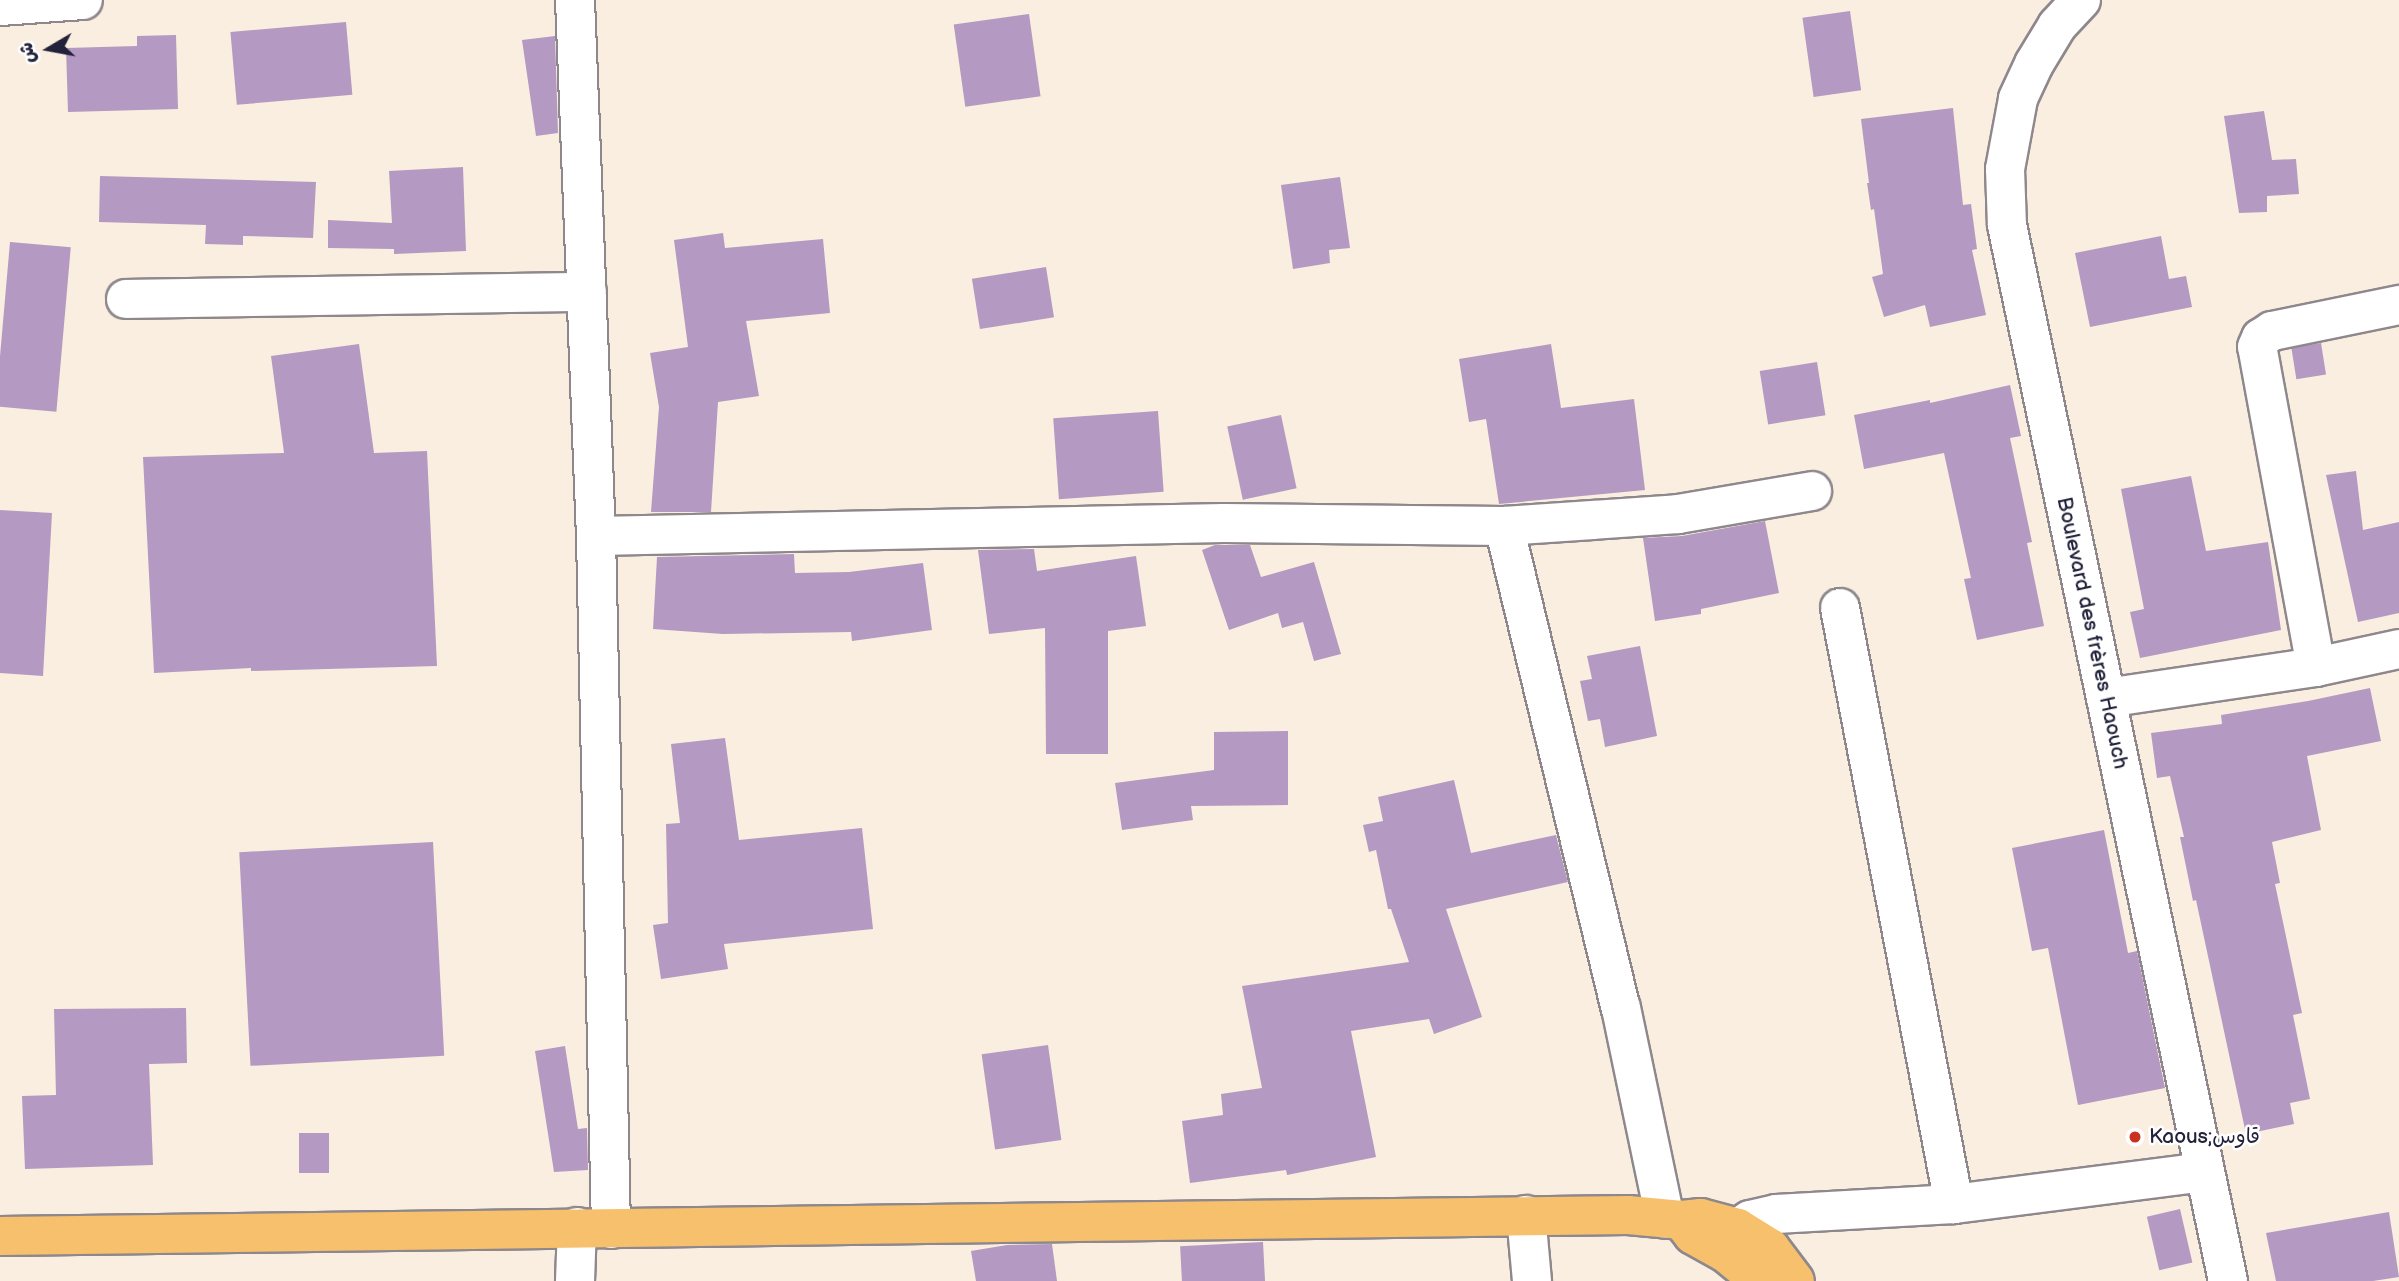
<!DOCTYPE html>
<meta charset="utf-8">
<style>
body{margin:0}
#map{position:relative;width:2399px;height:1281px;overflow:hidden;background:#f9eedf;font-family:"Balsamiq Sans","Playpen Sans Arabic",sans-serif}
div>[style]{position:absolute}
.building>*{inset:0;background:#b499c2;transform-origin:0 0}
.roads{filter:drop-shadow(2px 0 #8e888d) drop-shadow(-2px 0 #8e888d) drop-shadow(0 2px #8e888d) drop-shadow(0 -2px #8e888d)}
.minor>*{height:38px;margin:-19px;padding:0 19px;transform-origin:19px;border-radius:19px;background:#fff}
.major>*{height:38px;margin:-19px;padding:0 19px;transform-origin:19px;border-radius:19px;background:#f7c06c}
.dots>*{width:19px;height:19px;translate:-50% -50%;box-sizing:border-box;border:4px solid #fff;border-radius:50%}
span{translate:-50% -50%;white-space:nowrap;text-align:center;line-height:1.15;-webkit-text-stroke:5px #fff;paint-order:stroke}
.street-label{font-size:21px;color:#22223b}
.poi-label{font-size:21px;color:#22223b}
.left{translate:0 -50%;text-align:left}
.north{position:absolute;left:14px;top:14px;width:70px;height:70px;-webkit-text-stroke:5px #fff;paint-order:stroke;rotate:260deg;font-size:19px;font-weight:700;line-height:28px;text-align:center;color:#22223b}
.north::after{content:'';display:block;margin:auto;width:24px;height:32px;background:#22223b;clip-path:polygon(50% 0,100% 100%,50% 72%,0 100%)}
</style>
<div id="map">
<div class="building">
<i style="left:1850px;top:11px;width:80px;height:48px;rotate:82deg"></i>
<i style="left:1029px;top:14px;width:83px;height:76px;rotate:82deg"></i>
<i style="left:346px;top:22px;width:73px;height:116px;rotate:85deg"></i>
<i style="clip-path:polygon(176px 35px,178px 109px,68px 112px,66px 48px,137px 46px,137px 36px)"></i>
<i style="clip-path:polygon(555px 36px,558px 133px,536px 136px,522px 40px)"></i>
<i style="clip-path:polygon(1953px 108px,1963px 205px,1971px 204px,1977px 249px,1972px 250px,1986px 315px,1930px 327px,1925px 305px,1884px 317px,1872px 277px,1883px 274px,1874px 209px,1871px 210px,1867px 183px,1869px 183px,1861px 119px)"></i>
<i style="clip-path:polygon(2264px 111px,2272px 160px,2296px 159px,2299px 194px,2267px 196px,2267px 212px,2239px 213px,2224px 116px)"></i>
<i style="clip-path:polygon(463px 167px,466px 251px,394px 254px,394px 249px,328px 248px,328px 220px,392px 223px,389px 171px)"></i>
<i style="clip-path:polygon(100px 176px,316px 182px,313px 238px,243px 236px,243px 245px,205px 244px,206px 225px,99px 222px)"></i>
<i style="clip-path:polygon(1340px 177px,1350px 248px,1329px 250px,1330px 263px,1293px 269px,1281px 185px)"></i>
<i style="clip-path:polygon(723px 233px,725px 248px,823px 239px,830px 313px,746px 321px,759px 396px,718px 402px,711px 512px,651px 512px,659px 407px,650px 353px,688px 347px,674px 240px)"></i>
<i style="clip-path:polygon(2161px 236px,2169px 279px,2186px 276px,2192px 307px,2090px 327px,2075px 253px)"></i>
<i style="left:10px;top:242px;width:61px;height:165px;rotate:5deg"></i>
<i style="left:1046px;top:267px;width:51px;height:75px;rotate:81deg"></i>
<i style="left:2321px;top:343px;width:32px;height:30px;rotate:81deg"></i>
<i style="clip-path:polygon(359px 344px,374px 453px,427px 451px,437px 666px,251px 671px,251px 668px,154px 673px,143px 457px,284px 453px,271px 356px)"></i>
<i style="clip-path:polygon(1551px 344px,1561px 408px,1634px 399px,1645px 490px,1499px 504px,1486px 419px,1469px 422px,1459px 359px)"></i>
<i style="left:1817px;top:362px;width:54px;height:58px;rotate:81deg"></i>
<i style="clip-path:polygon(2010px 385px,2021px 436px,2010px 438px,2032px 542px,2027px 543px,2044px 626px,1977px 640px,1964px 579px,1971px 578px,1944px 453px,1864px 469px,1854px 415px,1930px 400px,1930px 403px)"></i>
<i style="left:1158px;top:411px;width:81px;height:105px;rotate:86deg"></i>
<i style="left:1281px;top:415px;width:75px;height:55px;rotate:78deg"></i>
<i style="clip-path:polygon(2356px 471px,2363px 530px,2399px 522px,2399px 613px,2358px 622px,2326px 475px)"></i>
<i style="clip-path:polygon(2191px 476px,2206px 551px,2268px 542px,2281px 630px,2140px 658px,2130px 612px,2144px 609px,2121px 489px)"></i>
<i style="clip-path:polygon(0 510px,52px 513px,43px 676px,0 673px)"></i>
<i style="clip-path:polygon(1765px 521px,1779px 593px,1701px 609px,1701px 614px,1655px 621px,1643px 538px,1682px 536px)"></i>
<i style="clip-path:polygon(1215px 545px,1250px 545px,1261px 577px,1314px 562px,1341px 654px,1314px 661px,1303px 622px,1282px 628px,1278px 613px,1229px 630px,1202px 550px)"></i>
<i style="clip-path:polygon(1034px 549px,1037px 571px,1136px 556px,1146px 626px,1108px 631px,1108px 754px,1046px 754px,1045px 628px,989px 634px,978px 550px)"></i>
<i style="clip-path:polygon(794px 554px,795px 573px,849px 572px,923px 563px,932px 630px,852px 641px,851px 632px,723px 634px,653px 629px,657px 557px)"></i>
<i style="clip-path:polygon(1640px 646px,1657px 736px,1605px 747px,1600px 719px,1588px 721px,1580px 681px,1592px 679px,1587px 656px)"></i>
<i style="clip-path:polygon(2370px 688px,2381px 741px,2307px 756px,2321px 830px,2272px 842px,2280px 883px,2275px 884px,2302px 1013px,2293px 1015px,2310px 1099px,2290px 1103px,2294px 1124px,2246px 1134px,2196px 900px,2193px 901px,2180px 837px,2184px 837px,2170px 776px,2157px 778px,2151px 733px,2222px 724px,2221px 715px,2308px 701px)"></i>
<i style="clip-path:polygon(1288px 731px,1288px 805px,1191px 806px,1193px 820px,1122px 830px,1115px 783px,1214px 770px,1214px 732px)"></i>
<i style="clip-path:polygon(725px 738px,739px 840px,862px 828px,873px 929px,724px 944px,728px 969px,661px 979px,653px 925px,668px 923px,666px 824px,680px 823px,671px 744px)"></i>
<i style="clip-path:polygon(1454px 780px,1471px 853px,1556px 835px,1568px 882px,1446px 909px,1482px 1017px,1434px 1034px,1429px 1019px,1351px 1031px,1376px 1157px,1287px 1175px,1286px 1170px,1190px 1183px,1182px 1121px,1223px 1115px,1221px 1094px,1262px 1088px,1242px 986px,1409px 962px,1391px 909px,1388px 909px,1376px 850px,1369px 852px,1363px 825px,1383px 821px,1378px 797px)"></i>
<i style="clip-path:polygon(2104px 830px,2128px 953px,2137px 951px,2165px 1088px,2078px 1105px,2048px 948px,2032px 951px,2012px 848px)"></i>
<i style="left:433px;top:842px;width:214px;height:194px;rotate:87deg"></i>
<i style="clip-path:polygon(186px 1008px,187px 1063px,149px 1064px,153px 1165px,25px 1169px,22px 1096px,56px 1095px,54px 1009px)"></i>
<i style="left:1048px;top:1045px;width:96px;height:67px;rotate:82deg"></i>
<i style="clip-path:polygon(565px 1046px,578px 1129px,587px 1128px,588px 1170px,554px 1172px,535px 1051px)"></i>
<i style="left:329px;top:1133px;width:40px;height:30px;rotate:90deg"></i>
<i style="left:2180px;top:1209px;width:55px;height:34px;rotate:77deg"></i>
<i style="clip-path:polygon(2389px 1212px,2399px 1277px,2373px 1281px,2276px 1281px,2266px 1233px)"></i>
<i style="left:1263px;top:1242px;width:39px;height:83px;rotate:87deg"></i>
<i style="clip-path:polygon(1052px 1244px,1057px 1281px,976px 1281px,971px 1251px,1007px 1245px)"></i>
</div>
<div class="roads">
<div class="minor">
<i style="left:575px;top:0;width:536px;rotate:87.76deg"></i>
<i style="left:596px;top:536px;width:693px;rotate:88.76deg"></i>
<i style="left:2081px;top:0;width:35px;rotate:133deg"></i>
<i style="left:2057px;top:26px;width:44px;rotate:121.2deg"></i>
<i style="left:2034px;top:64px;width:38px;rotate:115deg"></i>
<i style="left:2018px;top:99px;width:71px;rotate:100.5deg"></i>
<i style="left:2005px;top:169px;width:56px;rotate:88deg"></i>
<i style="left:2007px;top:225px;width:1079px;rotate:78.18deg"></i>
<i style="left:0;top:6px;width:83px;rotate:-4.1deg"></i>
<i style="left:126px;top:299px;width:461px;rotate:-0.9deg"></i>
<i style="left:1504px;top:526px;width:496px;rotate:76.4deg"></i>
<i style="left:1621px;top:1008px;width:215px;rotate:78.2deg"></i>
<i style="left:596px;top:536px;width:628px;rotate:-1.19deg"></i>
<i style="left:1224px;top:523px;width:280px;rotate:0.6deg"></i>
<i style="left:1504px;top:526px;width:174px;rotate:-3.9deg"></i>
<i style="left:1678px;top:514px;width:136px;rotate:-9.7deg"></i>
<i style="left:1840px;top:608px;width:607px;rotate:79.17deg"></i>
<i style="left:2316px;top:667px;width:325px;rotate:-100.4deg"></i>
<i style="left:2257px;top:347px;width:10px;rotate:-66deg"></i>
<i style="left:2261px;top:338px;width:13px;rotate:-32deg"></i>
<i style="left:2272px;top:331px;width:130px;rotate:-11.6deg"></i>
<i style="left:2106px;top:698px;width:212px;rotate:-8.4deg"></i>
<i style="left:2316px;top:667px;width:85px;rotate:-12.2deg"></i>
<i style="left:1526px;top:1215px;width:66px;rotate:84.8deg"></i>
<i style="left:1738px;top:1228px;width:14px;rotate:-34deg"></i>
<i style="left:1750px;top:1220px;width:27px;rotate:-13deg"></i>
<i style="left:1776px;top:1214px;width:178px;rotate:-3.2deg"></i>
<i style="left:1954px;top:1204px;width:252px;rotate:-7.3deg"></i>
<i style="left:575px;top:1281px;width:54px;rotate:-87.9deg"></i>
</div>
<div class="major">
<i style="left:1683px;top:1222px;width:16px;rotate:52deg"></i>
<i style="left:1693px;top:1235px;width:39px;rotate:29deg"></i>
<i style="left:1727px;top:1254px;width:43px;rotate:39.3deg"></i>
<i style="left:0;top:1236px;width:1628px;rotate:-0.74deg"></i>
<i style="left:1628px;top:1215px;width:54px;rotate:5.3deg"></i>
<i style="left:1682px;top:1220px;width:19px;rotate:-6deg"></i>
<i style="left:1701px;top:1218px;width:38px;rotate:15deg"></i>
<i style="left:1738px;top:1228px;width:38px;rotate:32deg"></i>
<i style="left:1770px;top:1248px;width:41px;rotate:52.9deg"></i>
</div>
</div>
<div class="dots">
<i style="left:2135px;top:1137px;background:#c8321e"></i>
</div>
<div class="street-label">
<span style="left:2092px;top:633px;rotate:78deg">Boulevard des frères Haouch</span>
</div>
<div class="poi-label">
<span class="left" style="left:2149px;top:1137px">Kaous;قاوس</span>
</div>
<div class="north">ش</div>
</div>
